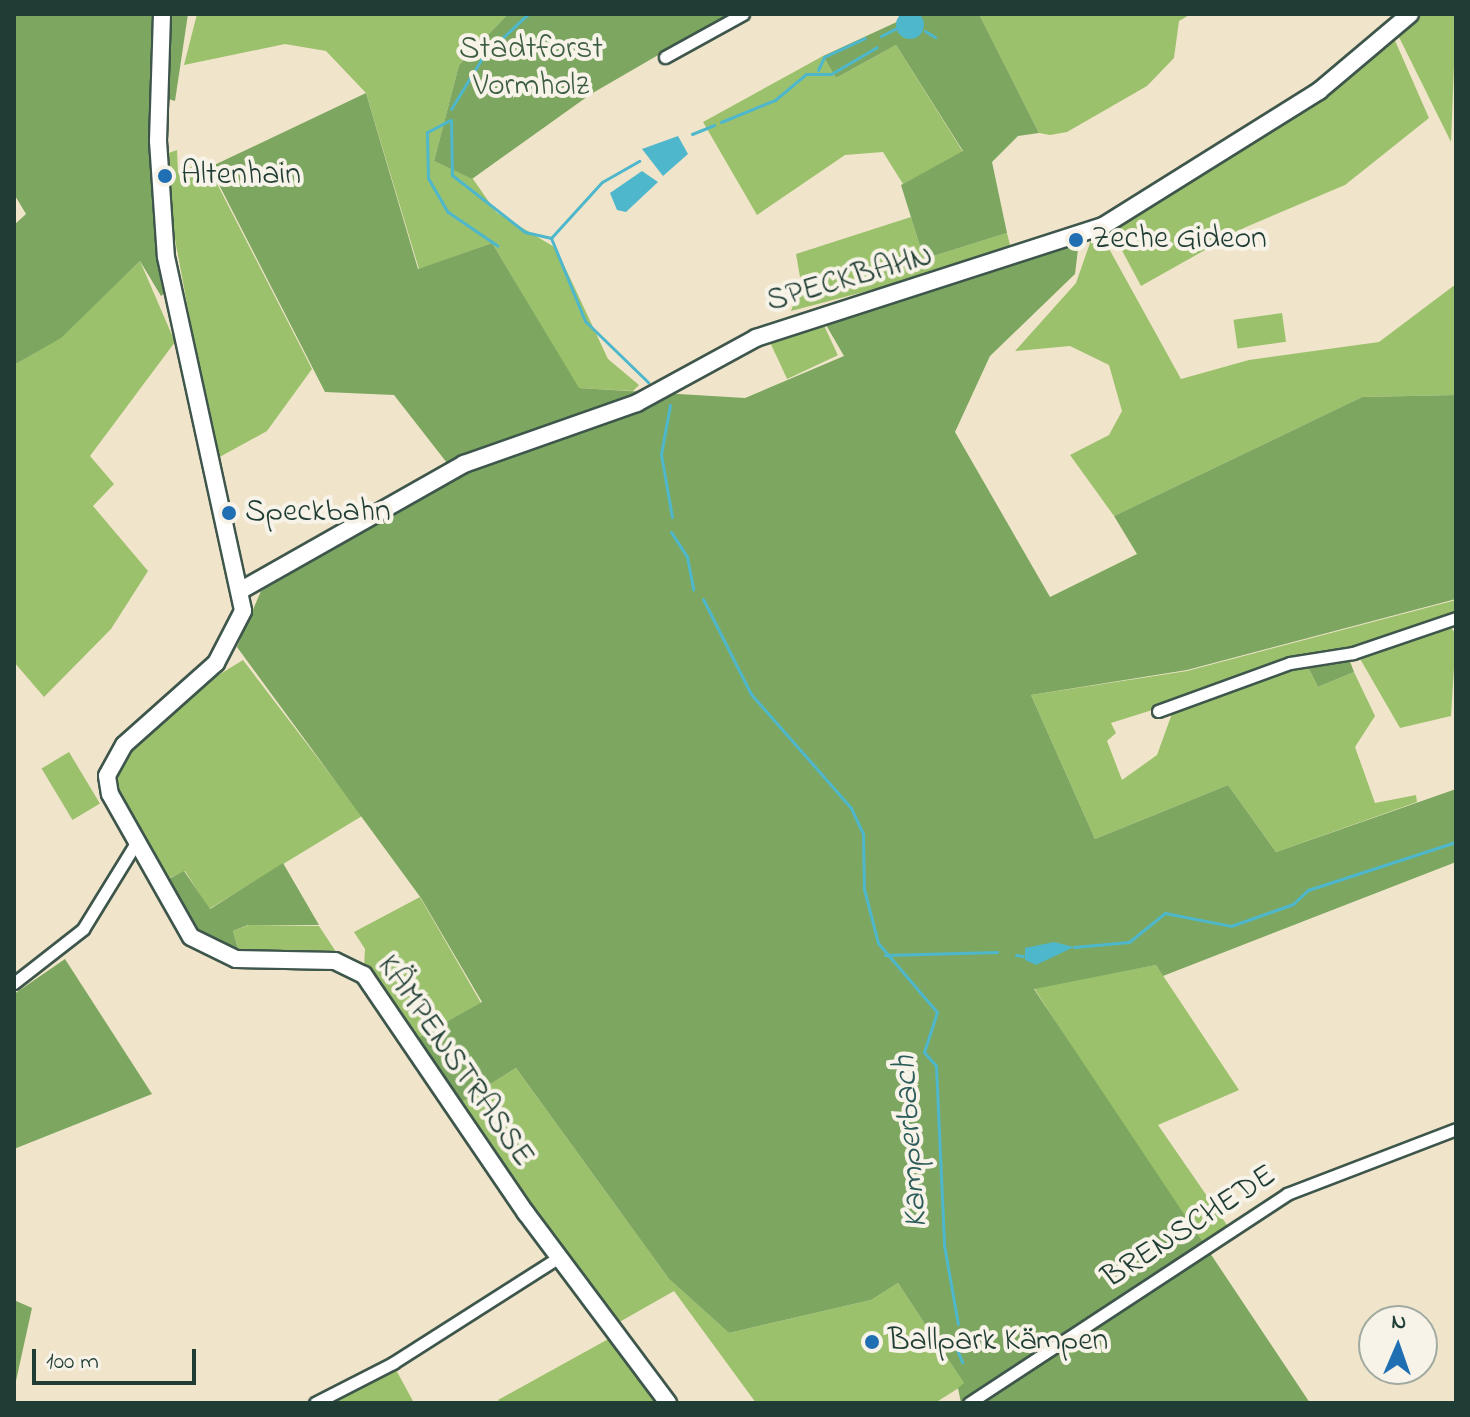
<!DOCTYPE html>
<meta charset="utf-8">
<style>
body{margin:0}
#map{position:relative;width:1470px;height:1417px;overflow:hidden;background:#f0e5cb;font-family:"Indie Flower",sans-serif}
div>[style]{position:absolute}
.green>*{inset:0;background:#9cc16c;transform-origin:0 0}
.forest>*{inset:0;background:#7da760}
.water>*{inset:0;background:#4eb7cc}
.round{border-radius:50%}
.stream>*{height:3px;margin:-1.5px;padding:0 1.5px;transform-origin:1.5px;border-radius:1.5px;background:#4eb7cc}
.roads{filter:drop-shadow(2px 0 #3e564b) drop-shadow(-2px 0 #3e564b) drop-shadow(0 2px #3e564b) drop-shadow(0 -2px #3e564b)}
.street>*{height:11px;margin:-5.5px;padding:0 5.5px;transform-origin:5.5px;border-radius:5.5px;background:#fff}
.secondary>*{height:16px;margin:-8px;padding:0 8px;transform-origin:8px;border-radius:8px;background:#fff}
.dots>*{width:22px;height:22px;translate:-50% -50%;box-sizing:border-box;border:4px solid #f7f3e8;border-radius:50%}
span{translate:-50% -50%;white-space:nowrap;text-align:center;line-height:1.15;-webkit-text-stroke:8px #f7f3e8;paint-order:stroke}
.park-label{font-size:32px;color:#3e5e42}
.poi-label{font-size:32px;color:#1f3d34}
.left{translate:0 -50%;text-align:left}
.street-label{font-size:32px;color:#1f3d34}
.water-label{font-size:34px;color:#2b5c5a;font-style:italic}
.frame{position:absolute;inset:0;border:16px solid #1f3d34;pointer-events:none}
.north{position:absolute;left:1358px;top:1305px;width:80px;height:80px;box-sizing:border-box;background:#f7f3e8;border:2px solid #a1aaa0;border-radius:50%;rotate:2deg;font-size:22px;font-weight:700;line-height:32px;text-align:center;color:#1f3d34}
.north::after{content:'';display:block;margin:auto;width:28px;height:36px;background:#1f6fb2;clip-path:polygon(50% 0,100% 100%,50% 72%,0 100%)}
.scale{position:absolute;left:32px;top:1349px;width:164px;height:36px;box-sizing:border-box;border:4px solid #1f3d34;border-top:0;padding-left:10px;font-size:24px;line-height:28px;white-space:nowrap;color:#1f3d34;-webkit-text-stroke:6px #f7f3e8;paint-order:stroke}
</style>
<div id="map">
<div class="green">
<i style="clip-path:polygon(197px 14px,508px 14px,459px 65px,434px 161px,473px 179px,496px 212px,556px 248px,608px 359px,639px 385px,633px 391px,578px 388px,492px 243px,419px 269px,366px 93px,326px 51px,285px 44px,184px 65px)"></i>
<i style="clip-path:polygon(979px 14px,1191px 14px,1179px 21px,1174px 58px,1147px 86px,1067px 132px,1050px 135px,1039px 133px)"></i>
<i style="clip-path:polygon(1416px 14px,1456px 14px,1451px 142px,1396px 31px)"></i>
<i style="clip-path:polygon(1393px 36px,1429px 118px,1345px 185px,1246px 227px,1141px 286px,1110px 228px)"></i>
<i style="clip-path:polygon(896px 45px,963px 152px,903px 184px,883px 152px,845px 155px,757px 215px,703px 122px,823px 56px,836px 78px)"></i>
<i style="clip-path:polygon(177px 150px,178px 173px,201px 163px,209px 168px,312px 369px,267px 431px,216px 459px,168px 202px,166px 154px)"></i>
<i style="clip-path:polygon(911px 217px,924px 259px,1007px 233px,1012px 253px,791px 311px,801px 283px,796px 254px)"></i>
<i style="clip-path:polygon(1102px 236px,1181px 379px,1249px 360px,1379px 342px,1456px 284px,1456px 395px,1362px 397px,1114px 516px,1070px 455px,1109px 435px,1122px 411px,1109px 365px,1070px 346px,1015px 351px,1076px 283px,1091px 240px)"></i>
<i style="clip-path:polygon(140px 261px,175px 342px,90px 456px,114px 484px,93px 506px,148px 571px,111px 629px,44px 697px,14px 662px,14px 365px,61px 337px)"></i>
<i style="left:1282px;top:313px;width:29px;height:49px;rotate:82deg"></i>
<i style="left:821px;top:319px;width:40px;height:56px;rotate:65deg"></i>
<i style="clip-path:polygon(1456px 600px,1456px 614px,1111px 723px,1116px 733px,1107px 741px,1122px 780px,1157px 755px,1174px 708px,1306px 663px,1318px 687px,1354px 672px,1375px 716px,1355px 747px,1375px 803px,1416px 795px,1417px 802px,1276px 852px,1228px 785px,1095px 839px,1031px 695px,1187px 671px)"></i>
<i style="clip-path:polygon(1447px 623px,1456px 634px,1451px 716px,1400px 728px,1359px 657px)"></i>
<i style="clip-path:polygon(243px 660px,362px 816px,209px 909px,185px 871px,162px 881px,119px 805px,114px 777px,120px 760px,189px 693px)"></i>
<i style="left:69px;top:752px;width:60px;height:32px;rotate:59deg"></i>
<i style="clip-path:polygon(420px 897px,481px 1003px,414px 1040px,364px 968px,365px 949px,354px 932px)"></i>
<i style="clip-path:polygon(249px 925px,319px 926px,340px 958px,240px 956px,233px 931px)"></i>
<i style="clip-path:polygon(1156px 965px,1239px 1090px,1158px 1125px,1229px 1228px,1200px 1246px,1034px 988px)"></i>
<i style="clip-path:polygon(516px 1068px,669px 1279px,729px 1333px,871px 1300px,898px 1283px,965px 1384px,935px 1403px,756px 1403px,674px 1291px,616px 1324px,457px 1105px)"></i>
<i style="clip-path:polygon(612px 1337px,662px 1403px,500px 1403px,498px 1400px)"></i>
<i style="clip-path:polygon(395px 1368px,414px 1403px,322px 1403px)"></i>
</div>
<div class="forest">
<i style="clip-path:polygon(14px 14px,158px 14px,150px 145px,165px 293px,161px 296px,140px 261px,61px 338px,14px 365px,14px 225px,26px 214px,14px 194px)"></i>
<i style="clip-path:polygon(168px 14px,188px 14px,175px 101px,165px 98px)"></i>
<i style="clip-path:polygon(508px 14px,729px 14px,591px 94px,472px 179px,434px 161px,459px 65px)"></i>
<i style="clip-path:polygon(914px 14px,979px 14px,1039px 133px,1018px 136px,992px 162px,1007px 233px,924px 259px,901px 185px,963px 151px,896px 45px,836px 78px,823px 56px)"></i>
<i style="clip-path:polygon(366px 93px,418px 269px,492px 243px,579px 388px,745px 398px,844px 356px,822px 318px,972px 279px,1079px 241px,1075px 274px,990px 356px,955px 432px,1050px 597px,1137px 554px,1114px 516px,1362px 397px,1456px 395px,1456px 599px,1187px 670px,1031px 695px,1095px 839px,1228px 785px,1276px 852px,1456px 789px,1456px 862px,1163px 976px,1156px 965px,1034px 989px,1310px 1403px,961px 1403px,958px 1388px,964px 1383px,898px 1283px,871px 1300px,729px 1333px,669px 1279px,516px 1068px,457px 1105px,414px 1040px,482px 1002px,421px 898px,237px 647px,261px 591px,458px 477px,394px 395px,325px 392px,210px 167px)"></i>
<i style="clip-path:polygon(1348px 656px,1354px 672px,1318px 687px,1306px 663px)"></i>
<i style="clip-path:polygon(283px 863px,319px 925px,248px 925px,233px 931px,240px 956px,203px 941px,162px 882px,184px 871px,210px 909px)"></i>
<i style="clip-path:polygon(65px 959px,152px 1094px,14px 1149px,14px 994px)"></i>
<i style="clip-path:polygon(14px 1300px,32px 1308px,14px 1390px)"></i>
</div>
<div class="water">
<i class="round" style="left:896px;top:11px;width:28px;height:28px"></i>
<i style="clip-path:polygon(678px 136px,688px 154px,663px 176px,642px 149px)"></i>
<i style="clip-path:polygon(642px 171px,658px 182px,626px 212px,617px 210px,610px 193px)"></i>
<i style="clip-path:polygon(1054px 942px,1074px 947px,1036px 965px,1025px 960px,1025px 948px)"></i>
</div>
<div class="stream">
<i style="left:925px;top:31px;width:12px;rotate:31deg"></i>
<i style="left:881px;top:36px;width:18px;rotate:-27deg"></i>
<i style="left:818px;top:70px;width:14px;rotate:-65deg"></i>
<i style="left:824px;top:57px;width:45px;rotate:-24.9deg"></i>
<i style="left:451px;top:109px;width:63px;rotate:-58.6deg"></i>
<i style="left:484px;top:55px;width:60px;rotate:-43deg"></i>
<i style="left:450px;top:120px;width:26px;rotate:152deg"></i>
<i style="left:427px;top:132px;width:46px;rotate:88.8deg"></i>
<i style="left:428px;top:178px;width:39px;rotate:60deg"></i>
<i style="left:448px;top:212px;width:60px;rotate:34.2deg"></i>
<i style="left:451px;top:120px;width:55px;rotate:89deg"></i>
<i style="left:452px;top:175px;width:93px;rotate:38deg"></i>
<i style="left:525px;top:232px;width:27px;rotate:13deg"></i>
<i style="left:551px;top:238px;width:90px;rotate:67.7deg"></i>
<i style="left:585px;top:321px;width:88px;rotate:44.1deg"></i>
<i style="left:721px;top:122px;width:58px;rotate:-22.2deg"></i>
<i style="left:775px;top:100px;width:40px;rotate:-40deg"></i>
<i style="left:806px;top:74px;width:25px"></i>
<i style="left:831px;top:74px;width:53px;rotate:-30.4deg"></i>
<i style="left:692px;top:134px;width:24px;rotate:-22deg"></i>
<i style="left:551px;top:238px;width:76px;rotate:-47.7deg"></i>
<i style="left:602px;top:182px;width:43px;rotate:-29.6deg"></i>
<i style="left:670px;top:405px;width:50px;rotate:100.4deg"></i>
<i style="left:661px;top:454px;width:64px;rotate:80.1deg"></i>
<i style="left:671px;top:532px;width:30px;rotate:57deg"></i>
<i style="left:687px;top:557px;width:33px;rotate:79deg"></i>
<i style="left:703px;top:599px;width:106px;rotate:63.2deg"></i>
<i style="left:751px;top:694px;width:152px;rotate:48.7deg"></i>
<i style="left:851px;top:808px;width:29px;rotate:65deg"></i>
<i style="left:863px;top:834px;width:55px;rotate:89deg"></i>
<i style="left:864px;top:889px;width:56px;rotate:75.5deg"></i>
<i style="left:878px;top:943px;width:91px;rotate:49.5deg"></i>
<i style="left:937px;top:1012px;width:42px;rotate:108deg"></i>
<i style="left:924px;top:1052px;width:18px;rotate:49deg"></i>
<i style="left:936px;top:1066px;width:179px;rotate:87.4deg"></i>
<i style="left:944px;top:1245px;width:80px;rotate:80deg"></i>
<i style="left:1074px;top:947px;width:55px;rotate:-5.2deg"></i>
<i style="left:1129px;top:942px;width:46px;rotate:-38.9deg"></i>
<i style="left:1165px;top:913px;width:67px;rotate:11.1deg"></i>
<i style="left:1231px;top:926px;width:66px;rotate:-19.5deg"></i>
<i style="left:1293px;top:904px;width:21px;rotate:-43deg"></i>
<i style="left:1308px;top:890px;width:156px;rotate:-18deg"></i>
<i style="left:885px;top:955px;width:112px;rotate:-1.5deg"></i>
<i style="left:1016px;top:955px;width:7px;rotate:8deg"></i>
<i style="left:954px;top:1342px;width:22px;rotate:68deg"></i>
</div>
<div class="roads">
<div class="street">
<i style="left:665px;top:57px;width:89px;rotate:-28.9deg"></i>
<i style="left:1158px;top:711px;width:140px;rotate:-20deg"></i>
<i style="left:1290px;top:663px;width:64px;rotate:-9deg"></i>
<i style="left:1353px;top:653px;width:109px;rotate:-18.8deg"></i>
<i style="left:14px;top:983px;width:88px;rotate:-38deg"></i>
<i style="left:83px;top:929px;width:97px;rotate:-58.4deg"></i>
<i style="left:315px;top:1403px;width:88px;rotate:-27.1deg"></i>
<i style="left:393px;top:1363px;width:196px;rotate:-32.5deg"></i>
<i style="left:969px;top:1403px;width:381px;rotate:-33.3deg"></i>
<i style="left:1287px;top:1194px;width:181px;rotate:-21deg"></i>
</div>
<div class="secondary">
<i style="left:162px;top:14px;width:127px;rotate:91.8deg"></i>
<i style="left:158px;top:141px;width:116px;rotate:86.1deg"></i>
<i style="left:166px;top:257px;width:362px;rotate:77.7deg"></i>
<i style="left:243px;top:611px;width:59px;rotate:117.4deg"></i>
<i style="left:216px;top:663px;width:123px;rotate:138.3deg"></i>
<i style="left:124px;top:745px;width:35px;rotate:119deg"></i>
<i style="left:107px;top:776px;width:18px;rotate:81deg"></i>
<i style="left:110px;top:794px;width:164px;rotate:60.5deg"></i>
<i style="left:191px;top:937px;width:50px;rotate:26.1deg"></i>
<i style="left:236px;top:959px;width:99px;rotate:1.2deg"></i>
<i style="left:335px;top:961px;width:32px;rotate:26deg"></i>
<i style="left:364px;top:975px;width:288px;rotate:55.8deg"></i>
<i style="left:526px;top:1213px;width:237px;rotate:53.2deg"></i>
<i style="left:243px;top:589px;width:254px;rotate:-29.5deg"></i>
<i style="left:464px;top:464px;width:183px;rotate:-19.4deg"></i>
<i style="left:637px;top:403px;width:136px;rotate:-28.6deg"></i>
<i style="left:756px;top:338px;width:365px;rotate:-17.9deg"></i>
<i style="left:1103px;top:226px;width:255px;rotate:-32deg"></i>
<i style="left:1319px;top:91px;width:119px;rotate:-40.2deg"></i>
</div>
</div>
<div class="dots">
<i style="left:165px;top:176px;background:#1f6fb2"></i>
<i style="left:1076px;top:240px;background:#1f6fb2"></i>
<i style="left:229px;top:513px;background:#1f6fb2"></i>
<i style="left:872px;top:1342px;background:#1f6fb2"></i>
</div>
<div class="park-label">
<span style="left:531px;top:69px">Stadtforst<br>Vormholz</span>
</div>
<div class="poi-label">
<span class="left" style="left:181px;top:176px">Altenhain</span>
<span class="left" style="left:1092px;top:240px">Zeche Gideon</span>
<span class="left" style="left:245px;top:513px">Speckbahn</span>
<span class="left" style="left:888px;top:1342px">Ballpark Kämpen</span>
</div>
<div class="street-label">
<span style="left:850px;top:280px;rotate:-16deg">SPECKBAHN</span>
<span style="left:454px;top:1062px;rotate:55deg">KÄMPENSTRASSE</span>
<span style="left:1190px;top:1228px;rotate:-33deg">BRENSCHEDE</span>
</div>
<div class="water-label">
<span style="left:912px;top:1142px;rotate:-94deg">Kamperbach</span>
</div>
<div class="frame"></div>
<div class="north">N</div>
<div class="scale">100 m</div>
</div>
